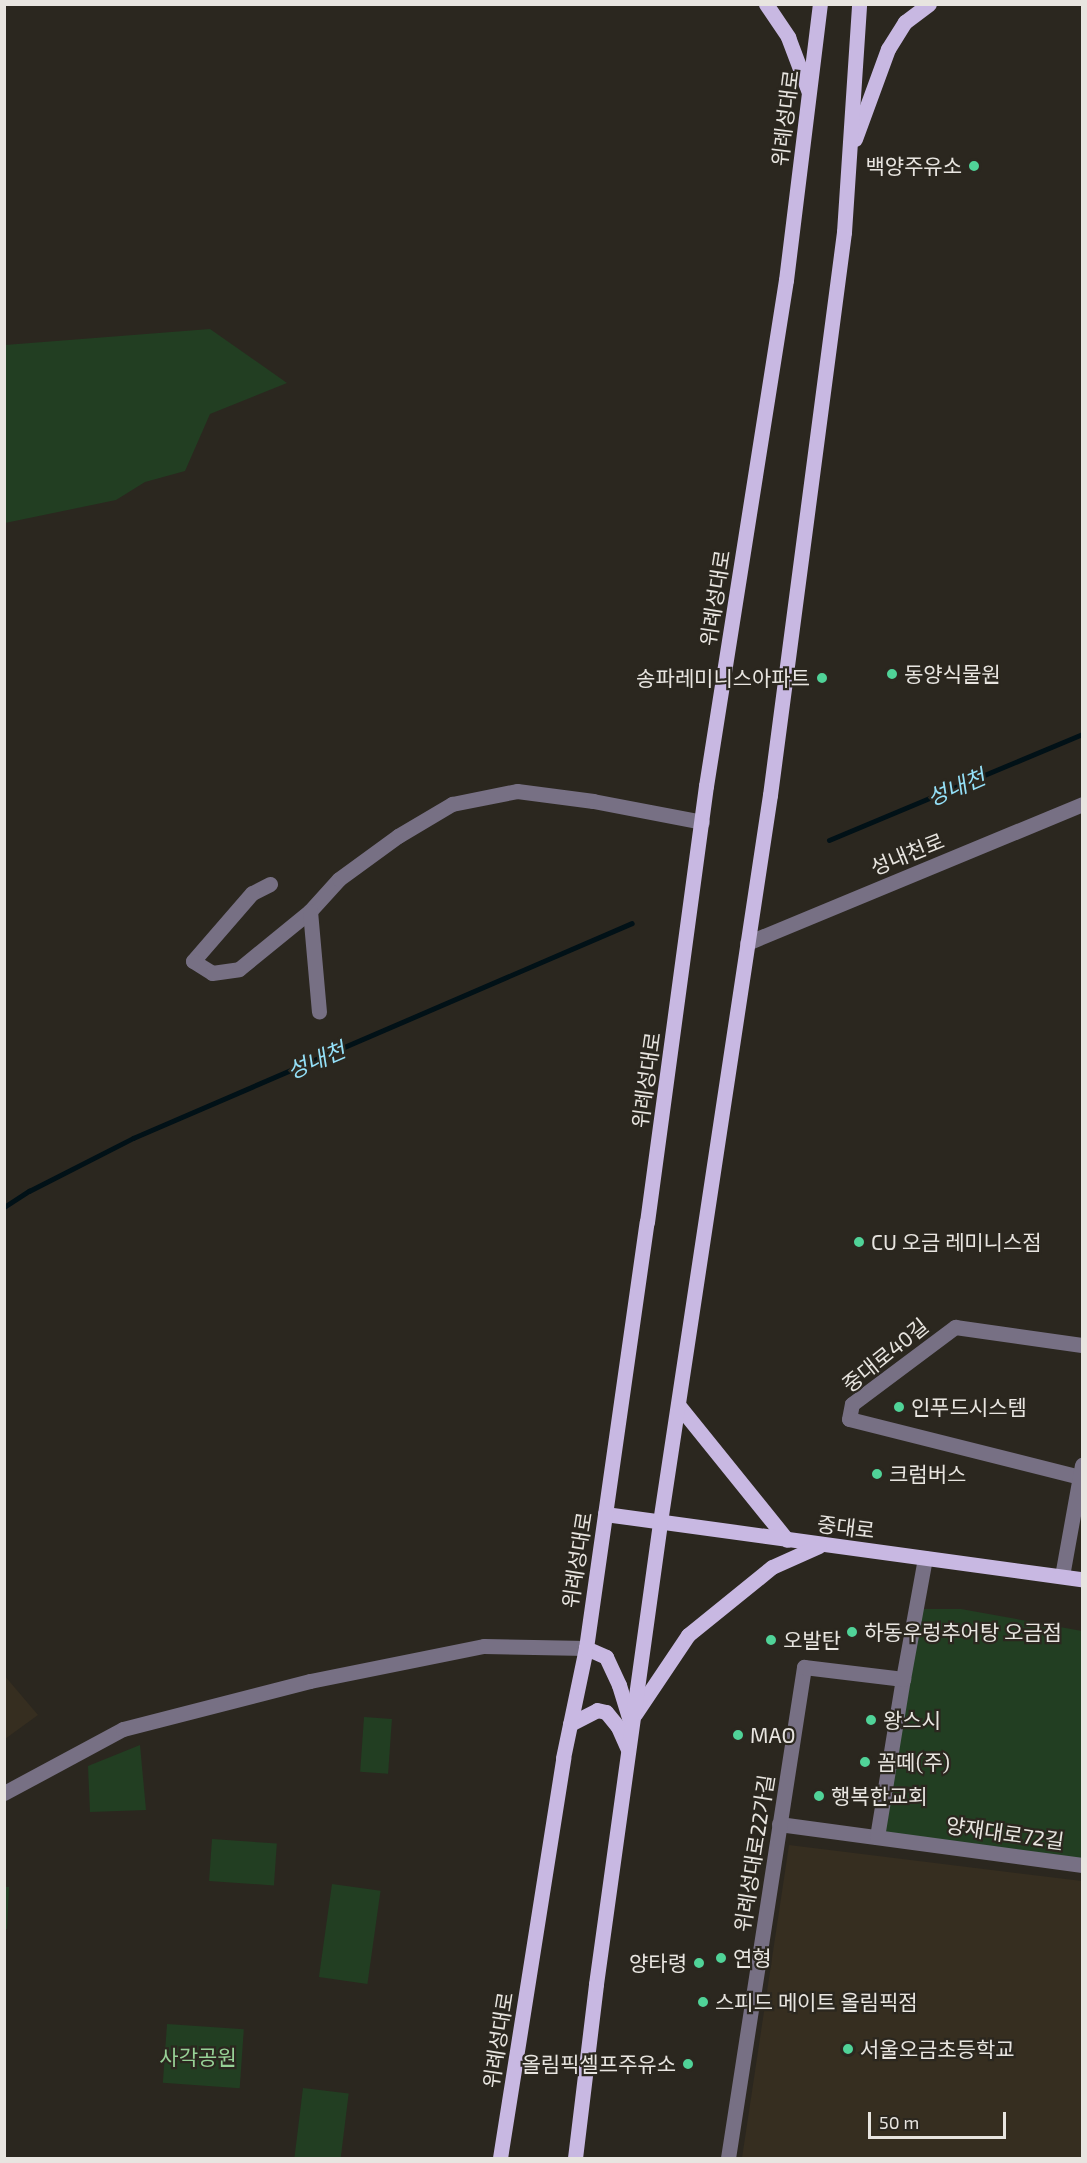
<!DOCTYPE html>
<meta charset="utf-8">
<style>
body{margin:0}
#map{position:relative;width:1087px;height:2163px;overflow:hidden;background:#2b271f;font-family:"Exo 2","Noto Sans KR",sans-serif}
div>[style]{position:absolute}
.built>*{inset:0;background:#362e20}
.green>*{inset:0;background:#223e22;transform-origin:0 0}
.stream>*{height:5px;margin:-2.5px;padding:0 2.5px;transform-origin:2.5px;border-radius:2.5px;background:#011117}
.minor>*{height:15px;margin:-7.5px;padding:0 7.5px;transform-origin:7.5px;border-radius:7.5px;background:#777084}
.major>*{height:15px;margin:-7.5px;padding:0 7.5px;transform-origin:7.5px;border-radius:7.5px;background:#c8b8e2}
.dots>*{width:16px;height:16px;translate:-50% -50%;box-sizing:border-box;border:3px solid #2b271f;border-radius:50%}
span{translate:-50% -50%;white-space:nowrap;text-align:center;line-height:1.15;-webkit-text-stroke:4.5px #2b271f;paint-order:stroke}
.street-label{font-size:21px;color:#e8e5e0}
.poi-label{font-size:21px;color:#e8e5e0}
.right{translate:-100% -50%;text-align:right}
.left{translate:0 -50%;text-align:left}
.park-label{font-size:21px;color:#97d196}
.water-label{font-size:22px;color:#94e0f8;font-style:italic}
.frame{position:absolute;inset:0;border:6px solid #e8e5e0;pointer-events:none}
.scale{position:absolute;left:868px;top:2112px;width:138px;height:27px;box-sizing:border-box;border:3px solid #e8e5e0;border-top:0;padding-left:8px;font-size:18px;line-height:21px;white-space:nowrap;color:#e8e5e0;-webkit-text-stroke:4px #2b271f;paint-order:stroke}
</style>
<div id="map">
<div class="built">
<i style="clip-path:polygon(4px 1675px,38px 1715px,5px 1739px,4px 1739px)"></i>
<i style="clip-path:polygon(789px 1845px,1082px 1881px,1082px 2158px,742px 2158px)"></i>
</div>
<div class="green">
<i style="clip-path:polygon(210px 329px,287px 383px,210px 414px,185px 471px,145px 482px,116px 500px,5px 523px,5px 345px)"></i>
<i style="clip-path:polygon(922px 1609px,961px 1609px,1082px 1631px,1082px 1859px,885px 1832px)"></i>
<i style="left:364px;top:1717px;width:28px;height:55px;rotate:4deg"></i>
<i style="clip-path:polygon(140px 1745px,146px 1810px,90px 1812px,88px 1766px)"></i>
<i style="left:212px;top:1839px;width:65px;height:42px;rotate:4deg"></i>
<i style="left:332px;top:1884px;width:49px;height:94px;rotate:8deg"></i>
<i style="clip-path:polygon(4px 1887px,9px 1887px,7px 1929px,5px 1929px)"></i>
<i style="left:167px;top:2024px;width:77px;height:59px;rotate:4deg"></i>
<i style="left:303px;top:2088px;width:46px;height:71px;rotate:7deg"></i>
</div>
<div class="stream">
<i style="left:829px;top:840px;width:274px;rotate:-22.7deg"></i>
<i style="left:4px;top:1207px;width:30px;rotate:-33deg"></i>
<i style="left:29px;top:1191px;width:117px;rotate:-27deg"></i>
<i style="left:133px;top:1138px;width:543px;rotate:-23.31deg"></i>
</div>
<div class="minor">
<i style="left:270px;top:884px;width:20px;rotate:153deg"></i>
<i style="left:252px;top:893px;width:90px;rotate:130.9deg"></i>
<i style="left:193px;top:961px;width:22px;rotate:32deg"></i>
<i style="left:212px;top:973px;width:27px;rotate:-8deg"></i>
<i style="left:239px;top:969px;width:92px;rotate:-39.2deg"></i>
<i style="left:310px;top:911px;width:43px;rotate:-47.8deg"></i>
<i style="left:339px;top:879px;width:73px;rotate:-36.1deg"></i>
<i style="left:398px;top:836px;width:63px;rotate:-30.7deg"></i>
<i style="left:452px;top:804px;width:66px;rotate:-11.3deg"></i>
<i style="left:517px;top:791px;width:77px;rotate:7.5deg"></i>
<i style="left:593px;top:801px;width:111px;rotate:10.9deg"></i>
<i style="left:310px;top:911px;width:101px;rotate:84.9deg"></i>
<i style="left:747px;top:943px;width:363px;rotate:-22.5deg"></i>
<i style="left:1080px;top:1477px;width:238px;rotate:-165.9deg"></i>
<i style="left:849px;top:1419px;width:15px;rotate:-79deg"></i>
<i style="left:852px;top:1404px;width:129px;rotate:-36.8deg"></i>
<i style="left:955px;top:1327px;width:128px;rotate:8.1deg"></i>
<i style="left:1062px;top:1576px;width:113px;rotate:-79.8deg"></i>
<i style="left:4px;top:1793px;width:135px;rotate:-28.3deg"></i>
<i style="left:123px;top:1729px;width:193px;rotate:-14.4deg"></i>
<i style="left:310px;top:1681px;width:177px;rotate:-11.4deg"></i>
<i style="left:484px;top:1646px;width:102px;rotate:1.1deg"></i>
<i style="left:779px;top:1824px;width:306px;rotate:7.7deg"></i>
<i style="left:877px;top:1837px;width:160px;rotate:-80.7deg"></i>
<i style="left:728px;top:2158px;width:497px;rotate:-81.2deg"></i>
<i style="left:804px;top:1667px;width:100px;rotate:6.9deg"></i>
<i style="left:903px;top:1679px;width:123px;rotate:-79.7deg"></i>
</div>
<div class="major">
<i style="left:766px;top:4px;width:40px;rotate:56deg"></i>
<i style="left:788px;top:37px;width:57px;rotate:69.3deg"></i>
<i style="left:855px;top:139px;width:96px;rotate:-69.9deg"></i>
<i style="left:888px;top:49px;width:32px;rotate:-58deg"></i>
<i style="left:905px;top:22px;width:30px;rotate:-37deg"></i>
<i style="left:679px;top:1406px;width:172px;rotate:51.1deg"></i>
<i style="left:605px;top:1514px;width:481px;rotate:7.8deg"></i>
<i style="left:586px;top:1648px;width:22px;rotate:24deg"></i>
<i style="left:606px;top:1657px;width:31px;rotate:65deg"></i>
<i style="left:619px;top:1685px;width:37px;rotate:73deg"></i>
<i style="left:635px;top:1714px;width:95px;rotate:-56.1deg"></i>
<i style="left:688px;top:1635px;width:108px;rotate:-39deg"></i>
<i style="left:772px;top:1567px;width:51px;rotate:-24.1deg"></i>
<i style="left:570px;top:1724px;width:30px;rotate:-27deg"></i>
<i style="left:597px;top:1710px;width:9px;rotate:13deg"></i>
<i style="left:606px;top:1712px;width:19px;rotate:51deg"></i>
<i style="left:618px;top:1727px;width:24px;rotate:66deg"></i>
<i style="left:500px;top:2158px;width:405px;rotate:-81deg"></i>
<i style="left:563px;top:1758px;width:112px;rotate:-78.2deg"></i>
<i style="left:586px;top:1648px;width:430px;rotate:-81.9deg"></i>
<i style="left:647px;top:1222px;width:440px;rotate:-82.3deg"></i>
<i style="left:706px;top:786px;width:512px;rotate:-81.02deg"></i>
<i style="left:786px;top:280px;width:278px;rotate:-83deg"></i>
<i style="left:575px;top:2158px;width:175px;rotate:-83.1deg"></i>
<i style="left:596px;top:1984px;width:466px;rotate:-82.1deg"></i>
<i style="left:660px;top:1522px;width:735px;rotate:-81.4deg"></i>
<i style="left:770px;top:795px;width:568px;rotate:-82.51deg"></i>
<i style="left:844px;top:232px;width:228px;rotate:-86.2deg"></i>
</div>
<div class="dots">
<i style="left:974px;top:166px;background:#50d398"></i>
<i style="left:892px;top:674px;background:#50d398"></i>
<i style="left:822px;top:678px;background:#50d398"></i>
<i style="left:859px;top:1242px;background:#50d398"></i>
<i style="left:899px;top:1407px;background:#50d398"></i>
<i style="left:877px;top:1474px;background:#50d398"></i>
<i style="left:852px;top:1632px;background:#50d398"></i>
<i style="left:771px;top:1640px;background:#50d398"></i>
<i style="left:871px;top:1720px;background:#50d398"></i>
<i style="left:738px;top:1735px;background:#50d398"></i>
<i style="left:865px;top:1762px;background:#50d398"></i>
<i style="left:819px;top:1796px;background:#50d398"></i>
<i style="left:721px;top:1958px;background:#50d398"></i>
<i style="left:699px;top:1963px;background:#50d398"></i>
<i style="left:703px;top:2002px;background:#50d398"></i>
<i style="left:848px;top:2049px;background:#50d398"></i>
<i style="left:688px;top:2064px;background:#50d398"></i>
</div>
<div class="street-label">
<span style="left:785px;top:118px;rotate:-83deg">위례성대로</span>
<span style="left:715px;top:598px;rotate:-81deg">위례성대로</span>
<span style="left:907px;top:854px;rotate:-22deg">성내천로</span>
<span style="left:646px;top:1080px;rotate:-82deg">위례성대로</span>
<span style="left:885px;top:1355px;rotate:-39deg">중대로40길</span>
<span style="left:846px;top:1527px;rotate:7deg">중대로</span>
<span style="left:577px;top:1560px;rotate:-81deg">위례성대로</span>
<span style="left:1005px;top:1833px;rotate:8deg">양재대로72길</span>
<span style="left:754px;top:1853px;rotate:-81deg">위례성대로22가길</span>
<span style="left:498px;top:2040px;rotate:-81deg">위례성대로</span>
</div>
<div class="poi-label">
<span class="right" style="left:962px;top:166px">백양주유소</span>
<span class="left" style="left:904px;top:674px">동양식물원</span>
<span class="right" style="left:810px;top:678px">송파레미니스아파트</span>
<span class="left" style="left:871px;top:1242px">CU 오금 레미니스점</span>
<span class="left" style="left:911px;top:1407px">인푸드시스템</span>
<span class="left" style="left:889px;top:1474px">크럼버스</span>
<span class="left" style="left:864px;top:1632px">하동우렁추어탕 오금점</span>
<span class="left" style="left:783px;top:1640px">오발탄</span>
<span class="left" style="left:883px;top:1720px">왕스시</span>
<span class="left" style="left:750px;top:1735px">MAO</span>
<span class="left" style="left:877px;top:1762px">꼼떼(주)</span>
<span class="left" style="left:831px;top:1796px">행복한교회</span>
<span class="left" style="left:733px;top:1958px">연형</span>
<span class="right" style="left:687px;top:1963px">양타령</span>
<span class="left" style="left:715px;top:2002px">스피드 메이트 올림픽점</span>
<span class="left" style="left:860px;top:2049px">서울오금초등학교</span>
<span class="right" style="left:676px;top:2064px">올림픽셀프주유소</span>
</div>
<div class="park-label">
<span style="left:198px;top:2057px">사각공원</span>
</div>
<div class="water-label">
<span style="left:956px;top:787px;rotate:-23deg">성내천</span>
<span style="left:316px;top:1060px;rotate:-23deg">성내천</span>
</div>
<div class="frame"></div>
<div class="scale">50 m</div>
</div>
